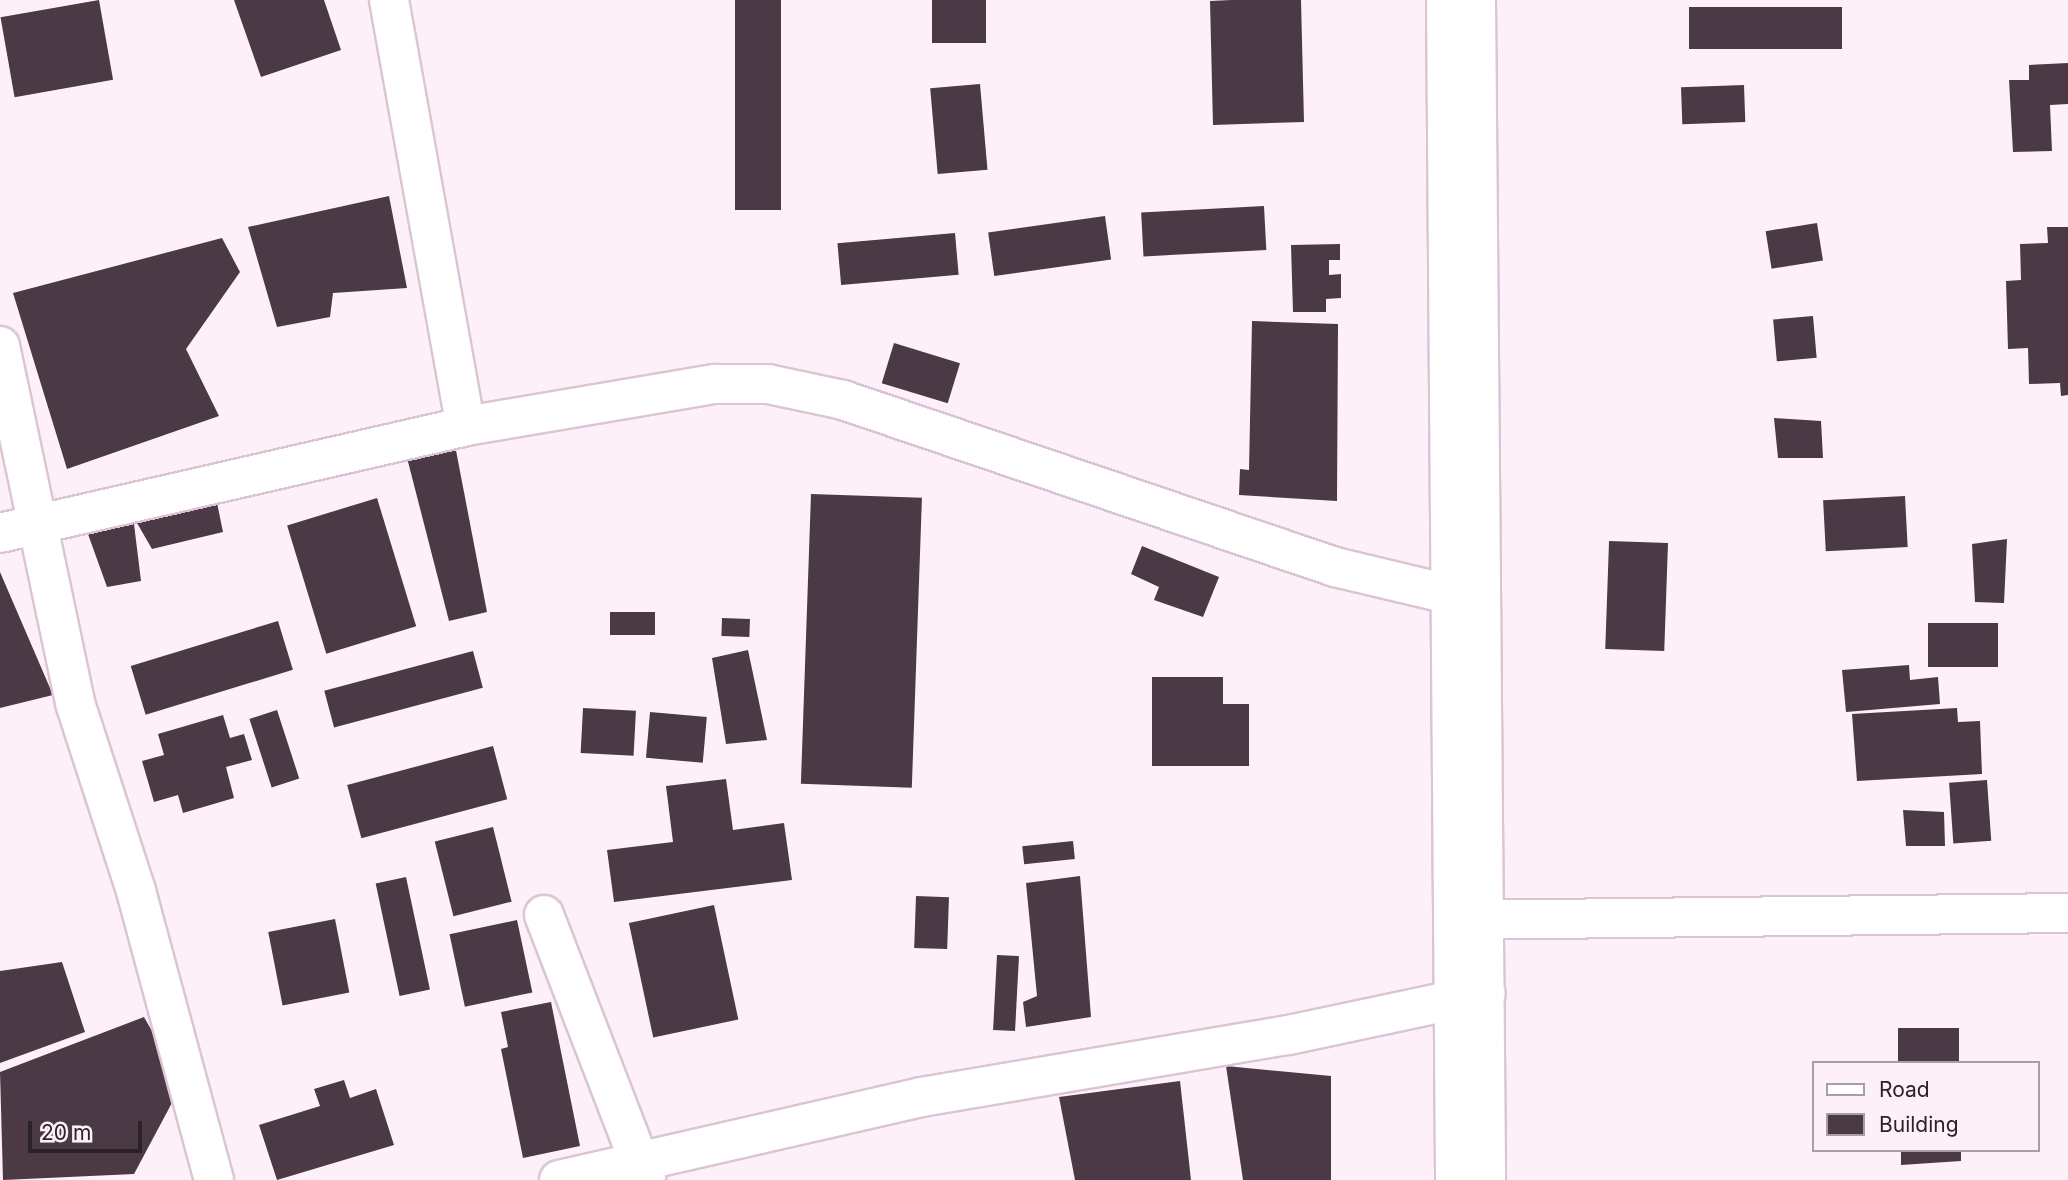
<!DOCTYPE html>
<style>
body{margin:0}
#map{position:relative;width:2068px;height:1180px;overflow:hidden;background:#fef0f9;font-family:Inter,sans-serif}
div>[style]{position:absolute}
.building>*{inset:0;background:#4b3946;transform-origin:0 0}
.roads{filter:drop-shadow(2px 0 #dbc5d4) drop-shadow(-2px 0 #dbc5d4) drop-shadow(0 2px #dbc5d4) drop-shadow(0 -2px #dbc5d4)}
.minor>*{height:38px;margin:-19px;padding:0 19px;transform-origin:19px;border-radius:19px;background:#fff}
.tertiary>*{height:38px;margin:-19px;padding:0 19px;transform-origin:19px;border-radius:19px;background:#fff}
span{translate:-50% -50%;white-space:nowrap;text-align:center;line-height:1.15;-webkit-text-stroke:7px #fef0f9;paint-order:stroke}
.legend{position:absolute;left:1812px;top:1061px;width:228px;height:91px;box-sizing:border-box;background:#fef0f9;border:2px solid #aa9ea5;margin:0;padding:9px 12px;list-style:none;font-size:21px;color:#2b2228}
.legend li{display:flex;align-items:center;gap:14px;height:35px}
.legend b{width:35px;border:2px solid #aa9ea5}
.scale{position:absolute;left:28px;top:1121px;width:114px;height:32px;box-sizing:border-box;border:4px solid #2b2228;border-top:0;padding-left:9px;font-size:21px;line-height:24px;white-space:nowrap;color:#2b2228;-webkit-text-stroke:5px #fef0f9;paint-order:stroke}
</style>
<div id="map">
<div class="building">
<i style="left:99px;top:0;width:81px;height:100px;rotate:80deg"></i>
<i style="clip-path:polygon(234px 0,324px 0,341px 50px,261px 77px)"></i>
<i style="left:735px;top:0;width:46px;height:210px"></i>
<i style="left:932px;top:0;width:54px;height:43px"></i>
<i style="clip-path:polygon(1231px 0,1301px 0,1304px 122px,1213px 125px,1210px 1px)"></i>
<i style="left:1689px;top:7px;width:153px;height:42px"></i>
<i style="clip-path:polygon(2068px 63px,2068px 104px,2050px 105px,2052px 151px,2013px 152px,2009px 80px,2029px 80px,2029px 65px)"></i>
<i style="left:980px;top:84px;width:86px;height:50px;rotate:85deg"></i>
<i style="left:1744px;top:85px;width:37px;height:63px;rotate:88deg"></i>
<i style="clip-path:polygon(389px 196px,407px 288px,333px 293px,330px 317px,277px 327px,248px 227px)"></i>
<i style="left:1264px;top:206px;width:44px;height:123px;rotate:87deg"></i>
<i style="left:1105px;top:216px;width:44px;height:118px;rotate:82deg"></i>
<i style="left:1817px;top:223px;width:38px;height:52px;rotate:81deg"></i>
<i style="clip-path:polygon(2047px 227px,2068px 227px,2068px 395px,2061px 396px,2060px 383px,2029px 384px,2028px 348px,2008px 349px,2006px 281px,2021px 280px,2020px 244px,2048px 243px)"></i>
<i style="left:955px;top:233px;width:42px;height:118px;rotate:85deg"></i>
<i style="clip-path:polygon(222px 238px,240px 272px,186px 349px,219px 416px,67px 469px,13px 293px)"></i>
<i style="clip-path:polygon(1340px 244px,1340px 260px,1329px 260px,1329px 275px,1341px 274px,1341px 298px,1326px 299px,1326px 312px,1293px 312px,1291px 245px)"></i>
<i style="left:1813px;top:316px;width:42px;height:40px;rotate:85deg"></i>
<i style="clip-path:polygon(1252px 321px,1338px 324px,1337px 501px,1239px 495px,1240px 469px,1249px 470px)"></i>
<i style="left:894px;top:343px;width:69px;height:42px;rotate:17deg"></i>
<i style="clip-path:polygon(1774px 418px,1821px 421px,1823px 458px,1778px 458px)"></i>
<i style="clip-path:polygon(454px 440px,487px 612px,449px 621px,405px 450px)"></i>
<i style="clip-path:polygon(215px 493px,223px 532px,152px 549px,133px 516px)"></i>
<i style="left:811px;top:494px;width:111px;height:290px;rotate:2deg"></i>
<i style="left:1905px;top:496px;width:51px;height:82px;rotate:87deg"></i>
<i style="left:377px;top:498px;width:134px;height:94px;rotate:73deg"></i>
<i style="clip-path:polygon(133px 516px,141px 581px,107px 587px,84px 523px)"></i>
<i style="clip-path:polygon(2007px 539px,2004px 603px,1975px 602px,1972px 544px)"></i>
<i style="left:1668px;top:543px;width:108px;height:59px;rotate:92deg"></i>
<i style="clip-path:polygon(1142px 546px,1219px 577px,1203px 617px,1154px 600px,1159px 587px,1131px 574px)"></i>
<i style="clip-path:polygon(0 572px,53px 695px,0 708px)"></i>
<i style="left:655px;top:612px;width:23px;height:45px;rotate:90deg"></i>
<i style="left:722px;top:618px;width:28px;height:18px;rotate:2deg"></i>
<i style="left:278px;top:621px;width:51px;height:154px;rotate:73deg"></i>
<i style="left:1928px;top:623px;width:70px;height:44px"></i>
<i style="clip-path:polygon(748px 650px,767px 740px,726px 744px,712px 658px)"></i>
<i style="left:473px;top:651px;width:38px;height:154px;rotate:75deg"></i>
<i style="clip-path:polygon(1909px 665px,1910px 680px,1938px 677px,1940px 704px,1846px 712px,1842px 670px)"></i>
<i style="clip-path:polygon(1152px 677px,1223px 677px,1223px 704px,1249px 704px,1249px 766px,1152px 766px)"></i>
<i style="left:583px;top:708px;width:53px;height:45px;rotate:3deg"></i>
<i style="clip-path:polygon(1957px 708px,1958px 722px,1980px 721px,1982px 774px,1857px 781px,1852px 714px)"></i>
<i style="left:277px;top:710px;width:72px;height:29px;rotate:72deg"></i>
<i style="left:650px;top:712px;width:57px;height:46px;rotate:5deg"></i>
<i style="clip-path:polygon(223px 715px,230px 738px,244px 734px,252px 760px,226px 767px,234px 798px,183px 813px,178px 795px,154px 802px,142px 761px,164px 755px,158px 734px)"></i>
<i style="left:493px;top:746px;width:55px;height:151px;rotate:75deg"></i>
<i style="clip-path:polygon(726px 779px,733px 830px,784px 823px,792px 880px,614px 902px,607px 850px,673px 842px,666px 786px)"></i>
<i style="left:1987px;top:780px;width:61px;height:38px;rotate:86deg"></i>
<i style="clip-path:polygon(1903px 810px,1944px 812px,1945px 846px,1906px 846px)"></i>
<i style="left:493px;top:827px;width:77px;height:60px;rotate:76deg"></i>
<i style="left:1073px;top:841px;width:18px;height:51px;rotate:84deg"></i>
<i style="clip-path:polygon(1080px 876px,1091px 1017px,1026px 1027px,1023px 1002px,1037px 996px,1026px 883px)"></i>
<i style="left:406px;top:877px;width:115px;height:31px;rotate:78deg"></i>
<i style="left:916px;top:896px;width:33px;height:52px;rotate:2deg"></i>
<i style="left:714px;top:905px;width:117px;height:87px;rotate:78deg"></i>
<i style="left:335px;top:919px;width:75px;height:68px;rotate:79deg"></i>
<i style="left:517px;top:920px;width:74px;height:69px;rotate:78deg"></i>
<i style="left:997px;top:955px;width:22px;height:75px;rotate:3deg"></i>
<i style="clip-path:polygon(62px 962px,85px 1032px,0 1063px,0 971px)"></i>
<i style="clip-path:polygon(551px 1002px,580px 1146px,523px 1158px,501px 1049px,508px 1047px,501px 1012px)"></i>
<i style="clip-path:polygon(144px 1017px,182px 1084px,134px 1174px,3px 1180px,0 1072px)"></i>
<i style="left:1898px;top:1028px;width:61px;height:35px"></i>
<i style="clip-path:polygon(1226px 1066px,1331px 1076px,1331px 1180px,1243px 1180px)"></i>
<i style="clip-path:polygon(344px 1080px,350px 1098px,376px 1089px,394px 1145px,277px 1180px,259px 1125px,320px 1106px,314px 1089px)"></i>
<i style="clip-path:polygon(1180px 1081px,1191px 1180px,1075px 1180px,1059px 1097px)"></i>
<i style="clip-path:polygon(1901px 1150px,1961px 1150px,1961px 1161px,1901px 1165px)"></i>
</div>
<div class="roads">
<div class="minor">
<i style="left:389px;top:0;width:433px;rotate:79.8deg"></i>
<i style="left:0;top:346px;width:365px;rotate:78.1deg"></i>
<i style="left:75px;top:703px;width:198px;rotate:72deg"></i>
<i style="left:136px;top:891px;width:299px;rotate:74.9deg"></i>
<i style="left:0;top:533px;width:478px;rotate:-12.9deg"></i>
<i style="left:466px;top:426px;width:253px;rotate:-9.6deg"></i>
<i style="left:715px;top:384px;width:53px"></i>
<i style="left:768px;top:384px;width:77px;rotate:12deg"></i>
<i style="left:843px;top:400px;width:520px;rotate:18.75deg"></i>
<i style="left:1335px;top:567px;width:116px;rotate:13.4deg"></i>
<i style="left:1448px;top:594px;width:32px;rotate:2deg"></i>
<i style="left:544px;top:915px;width:284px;rotate:68.9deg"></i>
<i style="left:1455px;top:920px;width:613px;rotate:-0.65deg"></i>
<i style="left:559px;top:1180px;width:371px;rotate:-12.9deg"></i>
<i style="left:921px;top:1097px;width:373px;rotate:-9.6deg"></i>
<i style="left:1289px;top:1035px;width:201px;rotate:-12deg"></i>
</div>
<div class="tertiary">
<i style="left:1446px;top:0;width:1180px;rotate:89.56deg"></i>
<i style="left:1476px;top:0;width:1180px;rotate:89.51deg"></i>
</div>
</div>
<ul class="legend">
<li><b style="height:9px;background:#fff"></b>Road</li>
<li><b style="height:19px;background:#4b3946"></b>Building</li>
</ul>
<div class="scale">20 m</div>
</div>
